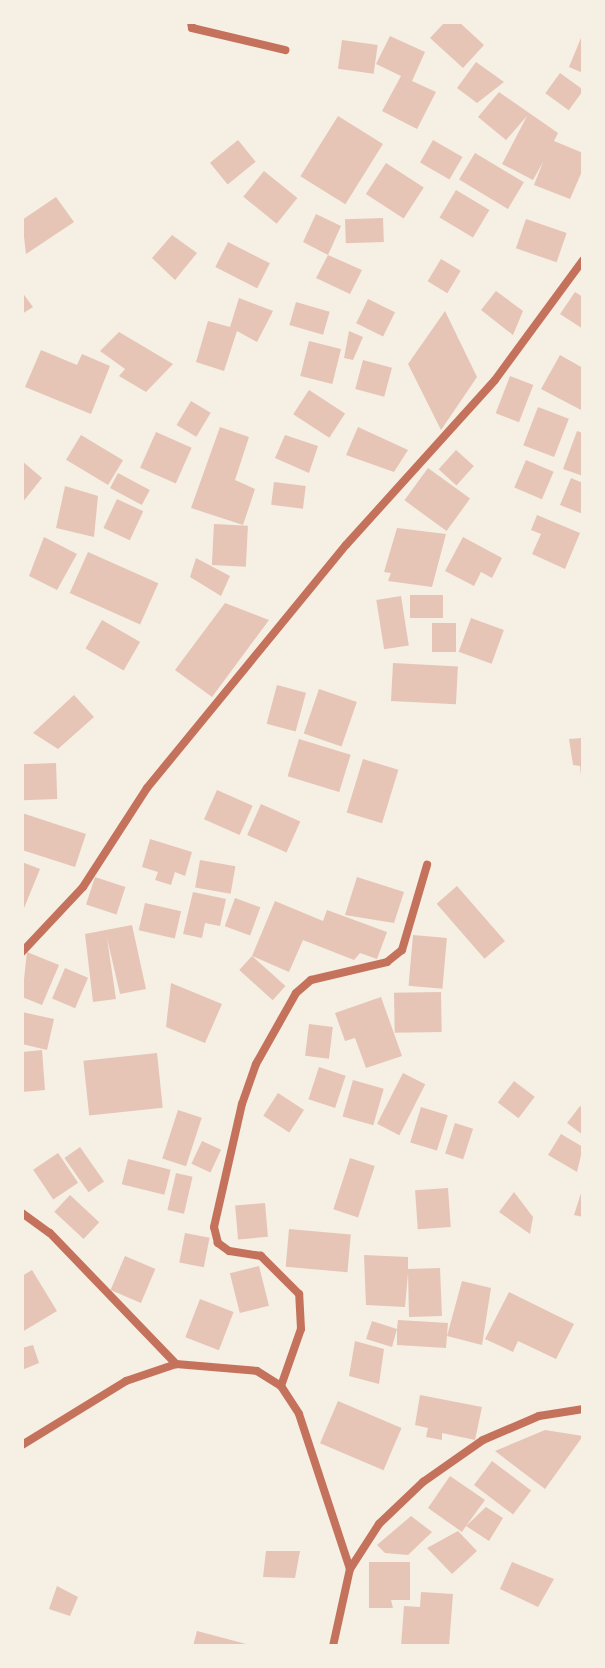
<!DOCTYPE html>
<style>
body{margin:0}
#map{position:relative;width:605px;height:1668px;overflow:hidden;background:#f6efe4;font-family:"Crimson Pro",serif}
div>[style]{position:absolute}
.building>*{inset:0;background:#e6c5b7;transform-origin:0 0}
.minor>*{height:8px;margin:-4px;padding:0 4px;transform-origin:4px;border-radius:4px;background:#c5725c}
span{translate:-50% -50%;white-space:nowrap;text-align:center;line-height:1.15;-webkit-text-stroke:7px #f6efe4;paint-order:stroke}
.frame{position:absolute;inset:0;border:24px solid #f6efe4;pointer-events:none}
</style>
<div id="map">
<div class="building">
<i style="clip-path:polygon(445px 22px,459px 22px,484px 45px,463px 68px,430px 38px)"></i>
<i style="clip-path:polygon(583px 33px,583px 73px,569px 67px)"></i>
<i style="clip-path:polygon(390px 36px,425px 52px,412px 81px,436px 92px,417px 129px,382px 111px,401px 76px,376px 64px)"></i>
<i style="left:342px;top:40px;width:36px;height:29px;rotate:8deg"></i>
<i style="clip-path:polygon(476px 62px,504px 82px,477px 103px,457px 88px)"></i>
<i style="left:560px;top:73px;width:29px;height:25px;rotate:36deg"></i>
<i style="clip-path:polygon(499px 92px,558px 133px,554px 141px,583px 153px,583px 169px,570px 199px,534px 185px,543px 162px,533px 180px,502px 164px,527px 116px,506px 140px,478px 117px)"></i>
<i style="left:338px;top:116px;width:53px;height:71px;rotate:32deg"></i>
<i style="left:238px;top:140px;width:28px;height:36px;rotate:51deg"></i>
<i style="left:433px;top:140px;width:34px;height:26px;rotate:30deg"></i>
<i style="left:475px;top:153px;width:57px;height:31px;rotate:31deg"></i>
<i style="left:386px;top:163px;width:45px;height:37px;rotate:33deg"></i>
<i style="left:264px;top:171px;width:43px;height:33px;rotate:39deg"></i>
<i style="left:456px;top:190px;width:39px;height:32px;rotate:31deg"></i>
<i style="clip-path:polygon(56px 197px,74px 222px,26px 254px,22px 220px)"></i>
<i style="clip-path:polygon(316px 214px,341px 226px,328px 255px,362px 270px,350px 294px,316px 278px,328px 255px,303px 242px)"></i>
<i style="left:383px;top:218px;width:24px;height:38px;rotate:88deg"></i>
<i style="left:526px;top:219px;width:43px;height:31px;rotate:19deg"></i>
<i style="clip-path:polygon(172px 235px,197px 253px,175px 280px,152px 258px)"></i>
<i style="left:228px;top:242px;width:47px;height:28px;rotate:27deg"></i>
<i style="left:441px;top:259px;width:23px;height:26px;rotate:31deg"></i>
<i style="clip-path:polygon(496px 291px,523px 311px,513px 335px,481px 310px)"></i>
<i style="clip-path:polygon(22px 292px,33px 307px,22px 314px)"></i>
<i style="clip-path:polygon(575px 292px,583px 297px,583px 329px,560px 314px)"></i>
<i style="clip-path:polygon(239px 298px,273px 311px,257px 342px,237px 331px,224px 371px,196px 362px,208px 321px,230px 327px)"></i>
<i style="left:368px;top:299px;width:30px;height:27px;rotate:26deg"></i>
<i style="left:296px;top:302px;width:35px;height:24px;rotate:16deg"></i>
<i style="clip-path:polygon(445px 311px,477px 377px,441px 430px,408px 364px)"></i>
<i style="clip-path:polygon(349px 331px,363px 337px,353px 360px,344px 358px)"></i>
<i style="clip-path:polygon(119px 332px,173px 364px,146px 392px,119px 376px,125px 369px,100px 351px)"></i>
<i style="left:309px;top:341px;width:33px;height:36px;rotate:14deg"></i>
<i style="clip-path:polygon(41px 350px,77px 365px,82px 354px,110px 366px,91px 414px,25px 387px)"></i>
<i style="clip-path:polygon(560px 355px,583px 368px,583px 411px,541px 389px)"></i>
<i style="left:363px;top:360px;width:30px;height:30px;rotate:15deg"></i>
<i style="left:510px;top:376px;width:25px;height:40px;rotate:21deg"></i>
<i style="left:309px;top:390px;width:43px;height:29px;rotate:33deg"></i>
<i style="left:191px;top:401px;width:23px;height:28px;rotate:31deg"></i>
<i style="left:538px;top:407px;width:33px;height:41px;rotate:21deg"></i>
<i style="clip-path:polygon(220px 427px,249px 437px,235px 480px,255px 489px,243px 525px,191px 508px)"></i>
<i style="clip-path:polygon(358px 427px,408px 450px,394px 472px,346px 455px)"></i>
<i style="clip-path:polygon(577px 431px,583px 433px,583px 476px,563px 469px)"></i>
<i style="left:156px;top:432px;width:39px;height:39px;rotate:24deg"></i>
<i style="left:81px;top:435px;width:49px;height:29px;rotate:31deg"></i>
<i style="clip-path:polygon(285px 435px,318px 446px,309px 473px,275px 458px)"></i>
<i style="left:456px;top:450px;width:24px;height:26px;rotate:42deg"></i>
<i style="left:526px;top:460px;width:30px;height:30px;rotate:23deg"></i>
<i style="clip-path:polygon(22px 461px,42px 478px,22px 503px)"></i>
<i style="left:428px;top:468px;width:52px;height:40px;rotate:36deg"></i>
<i style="left:118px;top:473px;width:36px;height:17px;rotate:28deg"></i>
<i style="clip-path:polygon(571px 478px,583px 483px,583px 514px,560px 505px)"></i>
<i style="left:274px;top:482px;width:32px;height:23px;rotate:7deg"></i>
<i style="clip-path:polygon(65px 486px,98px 496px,94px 537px,56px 528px)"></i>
<i style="left:117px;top:499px;width:29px;height:32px;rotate:25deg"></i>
<i style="clip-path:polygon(537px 515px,580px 533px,565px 569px,532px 554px,541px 534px,531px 530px)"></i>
<i style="left:214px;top:524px;width:34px;height:41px;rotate:3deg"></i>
<i style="clip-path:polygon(397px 528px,446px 534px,432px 587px,388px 581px,391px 573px,384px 572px)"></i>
<i style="clip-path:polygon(44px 537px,77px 554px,57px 590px,29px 576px)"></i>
<i style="clip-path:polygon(463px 537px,502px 558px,492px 578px,481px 572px,474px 586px,445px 571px)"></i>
<i style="left:88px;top:552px;width:77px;height:45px;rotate:24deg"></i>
<i style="clip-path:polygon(196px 558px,230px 576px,221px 596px,190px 577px)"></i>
<i style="left:443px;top:595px;width:23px;height:33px;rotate:90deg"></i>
<i style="left:401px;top:596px;width:50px;height:25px;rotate:81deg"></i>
<i style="clip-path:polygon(225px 603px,269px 620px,212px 697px,175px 670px)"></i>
<i style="left:471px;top:618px;width:35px;height:36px;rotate:20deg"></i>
<i style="left:102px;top:620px;width:44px;height:33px;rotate:30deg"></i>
<i style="left:432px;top:623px;width:24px;height:29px"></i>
<i style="left:393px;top:663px;width:65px;height:38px;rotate:3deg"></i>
<i style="left:277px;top:685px;width:30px;height:40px;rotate:15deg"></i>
<i style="left:319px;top:689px;width:40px;height:47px;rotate:19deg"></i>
<i style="clip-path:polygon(74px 695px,94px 717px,58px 749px,33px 733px)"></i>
<i style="clip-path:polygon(583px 738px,583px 776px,581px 776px,580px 766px,573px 765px,569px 739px)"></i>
<i style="left:299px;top:739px;width:54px;height:39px;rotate:17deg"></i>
<i style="left:363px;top:759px;width:37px;height:56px;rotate:17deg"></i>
<i style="left:56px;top:763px;width:36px;height:34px;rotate:88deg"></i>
<i style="left:217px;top:790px;width:39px;height:32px;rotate:24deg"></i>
<i style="left:261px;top:804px;width:43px;height:34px;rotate:24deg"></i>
<i style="clip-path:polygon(22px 813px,86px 834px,75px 867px,22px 850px)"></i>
<i style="clip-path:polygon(150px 839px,192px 852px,185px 876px,175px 872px,171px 885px,155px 880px,158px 872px,142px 867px)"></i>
<i style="left:200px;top:860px;width:36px;height:28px;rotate:10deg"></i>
<i style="clip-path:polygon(22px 862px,40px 869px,22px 913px)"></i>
<i style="left:95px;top:877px;width:32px;height:29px;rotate:18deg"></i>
<i style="clip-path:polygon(357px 877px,404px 892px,394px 923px,345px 915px)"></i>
<i style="left:457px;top:886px;width:73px;height:27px;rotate:49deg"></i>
<i style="clip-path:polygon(193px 892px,226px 899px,220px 926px,205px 923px,202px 938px,183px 934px)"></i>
<i style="left:235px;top:898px;width:27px;height:30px;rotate:20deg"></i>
<i style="clip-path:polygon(275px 901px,323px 921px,327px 910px,387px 932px,377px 959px,360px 953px,354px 960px,303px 940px,289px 972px,252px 956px)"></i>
<i style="left:145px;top:903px;width:37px;height:28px;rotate:13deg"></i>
<i style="clip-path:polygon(132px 925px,146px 989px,120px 994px,107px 938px,116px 999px,93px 1002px,85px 934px)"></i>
<i style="left:413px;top:935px;width:34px;height:51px;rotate:5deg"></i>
<i style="clip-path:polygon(27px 952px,59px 965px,42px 1005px,22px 997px)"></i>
<i style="left:252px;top:956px;width:45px;height:19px;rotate:42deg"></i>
<i style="left:65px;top:968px;width:25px;height:33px;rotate:23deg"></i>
<i style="clip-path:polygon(171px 983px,222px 1004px,205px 1043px,166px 1027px)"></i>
<i style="left:441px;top:992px;width:40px;height:47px;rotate:89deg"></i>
<i style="clip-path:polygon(381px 997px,402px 1056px,366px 1068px,355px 1038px,345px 1041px,335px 1013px)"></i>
<i style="clip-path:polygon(22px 1012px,54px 1019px,47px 1050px,22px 1044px)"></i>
<i style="left:309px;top:1024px;width:24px;height:32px;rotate:7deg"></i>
<i style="clip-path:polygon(42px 1050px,45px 1090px,22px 1092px,22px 1052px)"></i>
<i style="left:157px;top:1053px;width:55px;height:74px;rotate:84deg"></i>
<i style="left:319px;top:1067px;width:28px;height:34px;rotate:18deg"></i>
<i style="left:403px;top:1073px;width:25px;height:57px;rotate:27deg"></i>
<i style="left:353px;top:1080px;width:32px;height:38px;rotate:16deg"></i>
<i style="left:514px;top:1081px;width:26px;height:27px;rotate:37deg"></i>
<i style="left:278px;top:1093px;width:31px;height:27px;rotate:33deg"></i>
<i style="clip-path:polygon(580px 1106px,583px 1108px,583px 1135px,567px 1123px)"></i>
<i style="left:421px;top:1107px;width:28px;height:37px;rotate:17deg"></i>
<i style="left:178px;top:1110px;width:25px;height:51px;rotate:18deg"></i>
<i style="left:455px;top:1123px;width:19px;height:32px;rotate:18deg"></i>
<i style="clip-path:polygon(561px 1134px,583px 1147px,577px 1172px,548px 1155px)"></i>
<i style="left:202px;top:1141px;width:21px;height:25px;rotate:25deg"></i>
<i style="left:80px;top:1147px;width:42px;height:19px;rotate:55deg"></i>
<i style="left:58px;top:1153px;width:36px;height:30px;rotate:56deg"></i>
<i style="left:350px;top:1158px;width:26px;height:54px;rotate:18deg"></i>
<i style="left:128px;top:1159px;width:44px;height:26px;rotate:14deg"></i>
<i style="left:176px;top:1173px;width:17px;height:38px;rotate:13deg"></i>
<i style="clip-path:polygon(583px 1187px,583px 1217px,574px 1215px)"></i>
<i style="left:448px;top:1188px;width:39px;height:33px;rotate:86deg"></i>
<i style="clip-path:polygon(514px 1192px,533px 1217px,530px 1234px,499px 1212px)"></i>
<i style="left:70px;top:1195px;width:40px;height:23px;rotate:43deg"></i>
<i style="left:265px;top:1203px;width:34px;height:30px;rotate:85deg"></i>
<i style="left:289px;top:1229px;width:62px;height:38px;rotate:5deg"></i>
<i style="left:185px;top:1233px;width:25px;height:30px;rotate:11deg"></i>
<i style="clip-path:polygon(364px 1255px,408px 1257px,408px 1269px,440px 1268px,442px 1316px,409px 1317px,408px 1273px,405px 1307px,366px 1305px)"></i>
<i style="left:125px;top:1256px;width:33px;height:37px;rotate:23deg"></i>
<i style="left:259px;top:1266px;width:41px;height:30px;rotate:76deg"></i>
<i style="clip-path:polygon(32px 1270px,57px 1311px,22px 1332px,22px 1276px)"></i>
<i style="clip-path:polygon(462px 1281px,491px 1288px,482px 1345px,447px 1336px)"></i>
<i style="clip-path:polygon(509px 1292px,574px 1324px,556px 1359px,518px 1341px,513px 1352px,485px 1339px)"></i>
<i style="left:200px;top:1299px;width:36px;height:41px;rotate:21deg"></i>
<i style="clip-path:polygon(398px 1320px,448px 1323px,446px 1348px,397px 1345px,397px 1329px,392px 1347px,366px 1339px,372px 1321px,397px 1329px)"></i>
<i style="clip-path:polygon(355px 1341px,384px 1349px,379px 1384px,349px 1376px)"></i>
<i style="clip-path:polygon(33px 1345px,39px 1363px,22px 1370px,22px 1348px)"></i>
<i style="clip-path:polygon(420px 1395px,482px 1407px,475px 1440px,442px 1433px,442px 1440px,426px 1437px,428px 1428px,415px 1425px)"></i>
<i style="left:338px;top:1401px;width:69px;height:46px;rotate:23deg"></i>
<i style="clip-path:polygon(545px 1430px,583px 1436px,545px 1489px,495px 1451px)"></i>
<i style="left:492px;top:1461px;width:49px;height:30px;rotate:37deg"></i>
<i style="clip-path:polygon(450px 1476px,485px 1500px,466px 1526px,486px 1507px,503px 1518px,489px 1541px,466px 1526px,462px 1532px,428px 1508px)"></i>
<i style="clip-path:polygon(411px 1516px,432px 1532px,408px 1555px,385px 1553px,377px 1545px)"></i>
<i style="clip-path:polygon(458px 1531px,477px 1551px,452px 1574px,427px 1548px)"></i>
<i style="clip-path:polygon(266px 1551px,300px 1551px,295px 1578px,263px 1577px)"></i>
<i style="clip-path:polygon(369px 1562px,410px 1562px,410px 1600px,391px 1600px,393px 1608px,369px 1608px)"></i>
<i style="clip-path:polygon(512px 1562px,554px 1579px,538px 1607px,500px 1589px)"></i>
<i style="clip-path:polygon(57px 1586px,78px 1597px,70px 1616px,49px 1609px)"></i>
<i style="clip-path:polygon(421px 1592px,453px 1594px,449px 1646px,401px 1646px,404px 1606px,420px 1607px)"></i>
<i style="clip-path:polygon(197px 1631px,250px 1645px,250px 1646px,193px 1646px)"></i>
</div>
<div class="minor">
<i style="left:191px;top:22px;width:6px;rotate:81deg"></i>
<i style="left:192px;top:28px;width:96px;rotate:13.3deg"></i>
<i style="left:22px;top:952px;width:89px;rotate:-46.8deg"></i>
<i style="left:83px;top:887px;width:118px;rotate:-57.1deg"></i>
<i style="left:147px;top:788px;width:314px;rotate:-50.7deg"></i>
<i style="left:346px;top:545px;width:222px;rotate:-47.9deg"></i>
<i style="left:495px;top:380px;width:149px;rotate:-53.7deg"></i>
<i style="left:22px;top:1213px;width:34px;rotate:36deg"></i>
<i style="left:50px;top:1233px;width:182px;rotate:46.1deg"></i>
<i style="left:281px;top:1386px;width:60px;rotate:-70.7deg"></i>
<i style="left:301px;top:1329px;width:35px;rotate:-93deg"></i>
<i style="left:299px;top:1294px;width:54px;rotate:-135deg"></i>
<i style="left:261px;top:1256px;width:32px;rotate:-171deg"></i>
<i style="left:229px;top:1251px;width:14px;rotate:-144deg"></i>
<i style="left:218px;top:1243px;width:16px;rotate:-104deg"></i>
<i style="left:214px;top:1227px;width:126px;rotate:-77.2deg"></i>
<i style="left:242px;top:1104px;width:42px;rotate:-70.7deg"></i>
<i style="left:256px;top:1064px;width:81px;rotate:-60.6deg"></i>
<i style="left:296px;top:993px;width:20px;rotate:-41deg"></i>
<i style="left:311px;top:980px;width:78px;rotate:-13.3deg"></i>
<i style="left:387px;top:962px;width:19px;rotate:-39deg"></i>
<i style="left:402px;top:950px;width:89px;rotate:-73.6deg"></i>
<i style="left:22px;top:1445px;width:122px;rotate:-31.6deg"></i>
<i style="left:126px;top:1381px;width:53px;rotate:-18.8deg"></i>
<i style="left:176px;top:1364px;width:81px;rotate:4.9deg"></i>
<i style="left:257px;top:1371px;width:28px;rotate:32deg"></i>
<i style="left:281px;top:1386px;width:33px;rotate:57deg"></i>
<i style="left:299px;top:1414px;width:163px;rotate:71.8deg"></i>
<i style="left:333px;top:1646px;width:79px;rotate:-77.6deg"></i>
<i style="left:350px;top:1569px;width:54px;rotate:-57.2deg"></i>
<i style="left:379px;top:1524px;width:61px;rotate:-43.7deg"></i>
<i style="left:423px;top:1482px;width:73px;rotate:-35deg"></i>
<i style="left:483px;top:1440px;width:61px;rotate:-23.2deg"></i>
<i style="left:539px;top:1416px;width:45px;rotate:-9deg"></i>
</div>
<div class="frame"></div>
</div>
